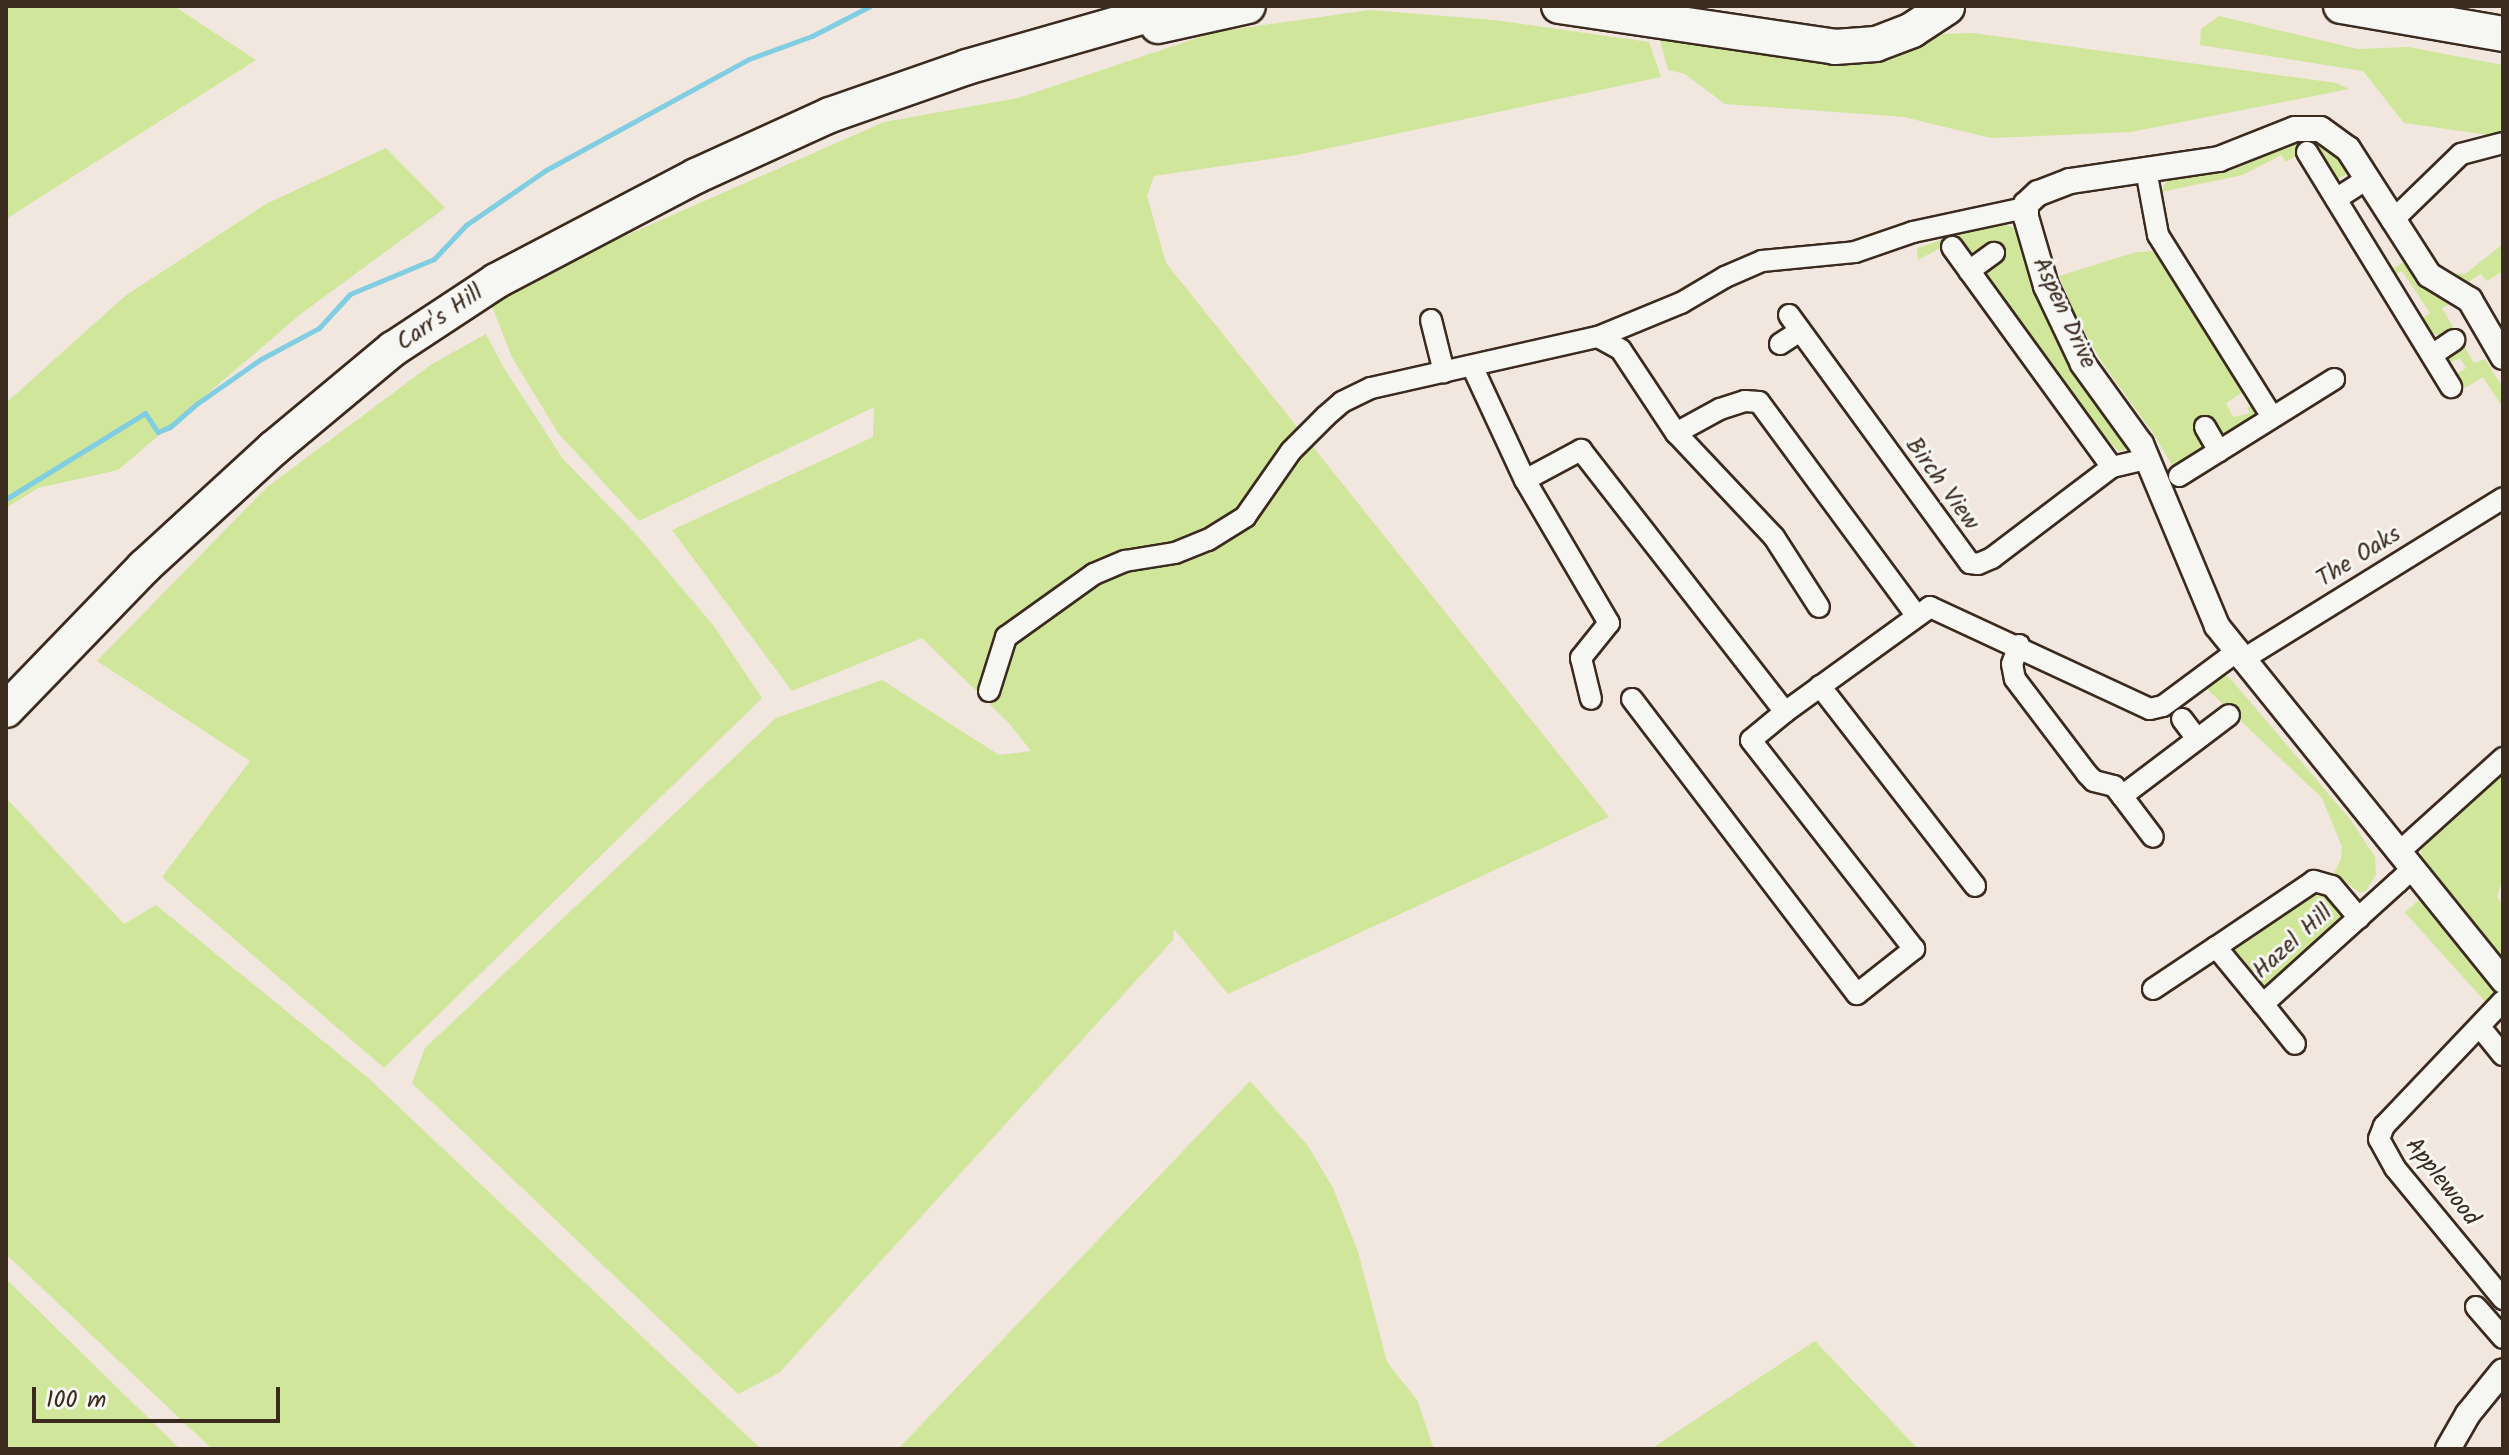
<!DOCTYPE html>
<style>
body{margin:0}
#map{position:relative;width:2509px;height:1455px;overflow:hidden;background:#f1e7de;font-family:Kalam,sans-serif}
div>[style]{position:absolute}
.green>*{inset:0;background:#cfe69b;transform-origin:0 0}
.stream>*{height:5px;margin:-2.5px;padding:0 2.5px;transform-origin:2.5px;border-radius:2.5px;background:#81cde1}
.roads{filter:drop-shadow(2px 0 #3b2a1e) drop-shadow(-2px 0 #3b2a1e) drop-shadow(0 2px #3b2a1e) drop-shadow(0 -2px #3b2a1e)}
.minor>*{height:20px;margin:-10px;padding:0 10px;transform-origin:10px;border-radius:10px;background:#f6f6f2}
.tertiary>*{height:24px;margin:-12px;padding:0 12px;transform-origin:12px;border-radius:12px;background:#f6f6f2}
.trunk>*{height:34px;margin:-17px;padding:0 17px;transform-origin:17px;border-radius:17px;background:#f6f6f2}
span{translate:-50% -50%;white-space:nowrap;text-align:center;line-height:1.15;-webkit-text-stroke:6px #f6f6f2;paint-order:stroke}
.street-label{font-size:24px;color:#3b2a1e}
.frame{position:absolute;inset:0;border:8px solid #3b2a1e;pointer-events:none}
.scale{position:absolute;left:32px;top:1387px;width:248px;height:36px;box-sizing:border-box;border:4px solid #3b2a1e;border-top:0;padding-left:10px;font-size:24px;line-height:28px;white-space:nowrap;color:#3b2a1e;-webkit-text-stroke:6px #f6f6f2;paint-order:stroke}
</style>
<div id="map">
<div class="green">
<i style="clip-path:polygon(6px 6px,174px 6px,256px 60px,6px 219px)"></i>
<i style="clip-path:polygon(1369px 10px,1494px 20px,1649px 42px,1661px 77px,1297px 155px,1154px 176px,1147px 196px,1166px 263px,1609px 817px,1228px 994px,1174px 929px,1173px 940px,779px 1373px,738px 1394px,412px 1083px,425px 1048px,776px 718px,882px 680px,999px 755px,1031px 751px,1008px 722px,922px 638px,792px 691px,672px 530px,873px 437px,874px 407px,639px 521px,558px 433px,512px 357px,491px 304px,600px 247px,884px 122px,1018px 98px,1215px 32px)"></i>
<i style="clip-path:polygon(2219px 16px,2358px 49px,2408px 47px,2503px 65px,2503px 137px,2404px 123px,2363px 71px,2200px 45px,2201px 29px)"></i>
<i style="clip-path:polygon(1973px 33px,2336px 83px,2349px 89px,2131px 132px,1991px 138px,1904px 117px,1725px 104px,1685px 74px,1668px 70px,1659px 37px,1909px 47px,1941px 34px)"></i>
<i style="clip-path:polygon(2304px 140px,2317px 142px,2331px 150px,2347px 171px,2346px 175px,2335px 180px,2299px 154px,2286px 162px,2281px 155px,2243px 175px,2161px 192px,2167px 180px,2227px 172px)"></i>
<i style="clip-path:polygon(386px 148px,445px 208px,302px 313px,118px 470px,38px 488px,6px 508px,6px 403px,125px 296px,266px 204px)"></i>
<i style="clip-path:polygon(2002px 220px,2003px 225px,2014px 227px,2035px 294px,2073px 373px,2126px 443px,2125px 450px,2118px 451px,2108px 439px,2103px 441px,1985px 276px,1987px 268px,1977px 255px,1942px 247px,1918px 260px,1917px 248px)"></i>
<i style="clip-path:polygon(2503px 244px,2503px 271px,2487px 281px,2480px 274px,2465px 285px,2448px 273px,2465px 274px)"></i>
<i style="clip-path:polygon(2159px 251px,2246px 390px,2226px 403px,2233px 417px,2250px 413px,2247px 408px,2255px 403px,2257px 407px,2254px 419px,2229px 435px,2218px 432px,2204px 441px,2203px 451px,2175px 470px,2153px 433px,2103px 364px,2075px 315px,2059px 276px,2136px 252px)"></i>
<i style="clip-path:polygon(2406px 261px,2425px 286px,2450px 304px,2442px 308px,2474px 363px,2485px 359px,2503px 388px,2503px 408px,2483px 377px,2465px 388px,2457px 374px,2466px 368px,2460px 358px,2448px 364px,2451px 331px,2439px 336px,2427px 330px,2421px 319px,2430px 313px,2402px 271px,2392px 276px,2389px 271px)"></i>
<i style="clip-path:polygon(486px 334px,505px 370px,563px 459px,635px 533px,713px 625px,762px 698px,384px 1068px,162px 877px,250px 761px,97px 661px,266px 488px,432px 364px)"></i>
<i style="clip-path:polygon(2221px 675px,2229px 677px,2350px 819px,2375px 857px,2376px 874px,2366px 891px,2360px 893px,2334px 873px,2341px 859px,2342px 847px,2322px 798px,2207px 689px,2213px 678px)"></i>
<i style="clip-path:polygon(2503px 768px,2503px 878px,2497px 896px,2503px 907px,2503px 964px,2422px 865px,2421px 855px,2422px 844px)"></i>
<i style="clip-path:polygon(6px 798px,124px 924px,156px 905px,366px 1076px,761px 1449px,212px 1449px,6px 1254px)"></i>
<i style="clip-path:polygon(2321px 889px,2344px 918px,2270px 985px,2258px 984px,2232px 952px,2234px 945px)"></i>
<i style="left:2422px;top:897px;width:121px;height:23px;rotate:48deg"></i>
<i style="clip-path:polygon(1250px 1081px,1308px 1146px,1333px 1188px,1358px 1252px,1387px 1362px,1417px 1400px,1434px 1449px,898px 1449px)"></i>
<i style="clip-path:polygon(6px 1279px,180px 1449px,6px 1449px)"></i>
<i style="clip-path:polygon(1815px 1341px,1918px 1449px,1651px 1449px)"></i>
</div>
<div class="stream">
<i style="left:6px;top:499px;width:163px;rotate:-31.7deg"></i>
<i style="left:145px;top:413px;width:23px;rotate:56deg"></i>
<i style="left:158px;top:432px;width:13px;rotate:-23deg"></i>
<i style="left:170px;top:427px;width:33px;rotate:-41deg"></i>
<i style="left:195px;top:405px;width:80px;rotate:-34.9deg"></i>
<i style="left:261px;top:359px;width:66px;rotate:-28.1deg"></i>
<i style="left:319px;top:328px;width:46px;rotate:-47.6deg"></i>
<i style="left:350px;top:294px;width:91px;rotate:-22.6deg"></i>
<i style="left:434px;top:259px;width:47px;rotate:-46.7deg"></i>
<i style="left:466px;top:225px;width:97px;rotate:-34.5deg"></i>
<i style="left:546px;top:170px;width:231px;rotate:-28.7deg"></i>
<i style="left:749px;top:59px;width:67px;rotate:-20.1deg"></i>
<i style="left:812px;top:36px;width:65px;rotate:-27.3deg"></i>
</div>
<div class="roads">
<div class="minor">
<i style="left:2307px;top:152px;width:276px;rotate:58.5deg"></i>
<i style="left:2146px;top:170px;width:66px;rotate:79.5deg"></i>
<i style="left:2158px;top:235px;width:215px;rotate:57.9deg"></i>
<i style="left:2336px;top:199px;width:38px;rotate:-33deg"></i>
<i style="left:2392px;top:221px;width:96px;rotate:-44.2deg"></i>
<i style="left:2461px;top:154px;width:43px;rotate:-14.7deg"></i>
<i style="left:1952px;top:247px;width:272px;rotate:54deg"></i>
<i style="left:2112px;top:467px;width:35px;rotate:-13deg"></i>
<i style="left:1969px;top:271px;width:31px;rotate:-36deg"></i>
<i style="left:1789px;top:315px;width:307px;rotate:53.9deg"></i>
<i style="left:1970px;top:563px;width:8px;rotate:7deg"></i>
<i style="left:1978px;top:564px;width:15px;rotate:-23deg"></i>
<i style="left:1992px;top:558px;width:151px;rotate:-37.2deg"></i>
<i style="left:1431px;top:320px;width:54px;rotate:76deg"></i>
<i style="left:1598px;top:337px;width:26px;rotate:29deg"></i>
<i style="left:1621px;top:350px;width:100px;rotate:56.5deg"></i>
<i style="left:1676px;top:433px;width:143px;rotate:46.7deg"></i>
<i style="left:1774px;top:537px;width:83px;rotate:57.3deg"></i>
<i style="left:1780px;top:344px;width:24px;rotate:-33deg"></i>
<i style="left:2432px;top:355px;width:27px;rotate:-34deg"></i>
<i style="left:1472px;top:366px;width:126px;rotate:65.1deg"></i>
<i style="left:1525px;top:480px;width:166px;rotate:59.6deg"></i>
<i style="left:1609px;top:623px;width:45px;rotate:128.7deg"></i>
<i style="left:1581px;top:658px;width:42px;rotate:76.3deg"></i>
<i style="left:2205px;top:427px;width:28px;rotate:60deg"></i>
<i style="left:1676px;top:433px;width:50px;rotate:-28.6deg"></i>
<i style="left:1720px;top:409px;width:26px;rotate:-18deg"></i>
<i style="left:1745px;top:401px;width:14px;rotate:4deg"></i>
<i style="left:1759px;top:402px;width:265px;rotate:53.6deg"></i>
<i style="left:2179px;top:476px;width:183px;rotate:-32deg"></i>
<i style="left:1525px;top:480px;width:64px;rotate:-28.2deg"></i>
<i style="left:1581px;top:450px;width:332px;rotate:52.1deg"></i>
<i style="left:1785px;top:712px;width:179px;rotate:-35.9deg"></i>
<i style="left:1930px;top:607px;width:242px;rotate:24.9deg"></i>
<i style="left:2150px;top:709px;width:13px;rotate:-13deg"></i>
<i style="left:2163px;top:706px;width:91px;rotate:-36.5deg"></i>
<i style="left:2019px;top:645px;width:20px;rotate:110deg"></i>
<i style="left:2012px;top:664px;width:15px;rotate:79deg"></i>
<i style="left:2015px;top:679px;width:119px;rotate:52.8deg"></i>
<i style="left:2087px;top:774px;width:10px;rotate:45deg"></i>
<i style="left:2094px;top:781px;width:21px;rotate:14deg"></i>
<i style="left:2114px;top:786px;width:13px;rotate:51deg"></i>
<i style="left:2122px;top:796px;width:134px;rotate:-37.1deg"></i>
<i style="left:2242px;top:660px;width:307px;rotate:-31.8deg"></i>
<i style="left:1820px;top:686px;width:253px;rotate:52.2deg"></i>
<i style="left:989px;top:691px;width:57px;rotate:-72.5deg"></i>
<i style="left:1006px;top:637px;width:108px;rotate:-35.6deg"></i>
<i style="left:1094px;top:574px;width:34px;rotate:-23deg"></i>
<i style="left:1125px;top:561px;width:51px;rotate:-9.1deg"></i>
<i style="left:1175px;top:553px;width:35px;rotate:-22deg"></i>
<i style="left:1208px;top:540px;width:44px;rotate:-31.9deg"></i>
<i style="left:1245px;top:517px;width:80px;rotate:-55.1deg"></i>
<i style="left:1291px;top:451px;width:49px;rotate:-45deg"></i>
<i style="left:1326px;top:416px;width:21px;rotate:-41deg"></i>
<i style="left:1342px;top:402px;width:32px;rotate:-26deg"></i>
<i style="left:1371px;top:388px;width:233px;rotate:-12.7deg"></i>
<i style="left:1598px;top:337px;width:90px;rotate:-22.3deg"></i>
<i style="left:1681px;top:303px;width:51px;rotate:-30.6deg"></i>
<i style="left:1725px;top:277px;width:40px;rotate:-23.4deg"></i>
<i style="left:1762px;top:261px;width:93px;rotate:-5.5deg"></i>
<i style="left:1855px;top:252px;width:61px;rotate:-19deg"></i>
<i style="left:1913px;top:232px;width:115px;rotate:-12.1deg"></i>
<i style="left:1632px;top:699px;width:371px;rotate:52.7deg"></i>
<i style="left:1857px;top:994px;width:73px;rotate:-38.3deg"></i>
<i style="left:1914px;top:949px;width:265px;rotate:-128deg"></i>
<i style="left:1751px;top:740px;width:44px;rotate:-39.5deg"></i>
<i style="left:2182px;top:719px;width:25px;rotate:53deg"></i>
<i style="left:2122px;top:796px;width:51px;rotate:52.9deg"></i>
<i style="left:2398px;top:853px;width:142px;rotate:-42.1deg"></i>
<i style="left:2359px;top:918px;width:42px;rotate:-130.2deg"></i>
<i style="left:2332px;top:886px;width:19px;rotate:-164deg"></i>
<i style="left:2314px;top:881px;width:118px;rotate:146deg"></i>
<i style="left:2216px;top:947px;width:74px;rotate:50.5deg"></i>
<i style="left:2263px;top:1004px;width:181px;rotate:-42.1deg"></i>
<i style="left:2397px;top:883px;width:19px;rotate:-43deg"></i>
<i style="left:2153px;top:989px;width:76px;rotate:-33.7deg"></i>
<i style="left:2503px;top:1001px;width:173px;rotate:133.6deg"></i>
<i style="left:2384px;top:1126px;width:14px;rotate:111deg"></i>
<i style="left:2379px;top:1139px;width:33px;rotate:61deg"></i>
<i style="left:2395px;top:1168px;width:170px;rotate:50.5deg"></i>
<i style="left:2263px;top:1004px;width:51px;rotate:51.3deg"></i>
<i style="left:2480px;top:1027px;width:36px;rotate:51deg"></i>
<i style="left:2476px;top:1307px;width:41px;rotate:48.9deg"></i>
</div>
<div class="tertiary">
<i style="left:2503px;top:357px;width:66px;rotate:-120.1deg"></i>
<i style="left:2470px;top:300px;width:48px;rotate:-148.6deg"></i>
<i style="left:2429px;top:275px;width:150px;rotate:-122.7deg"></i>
<i style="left:2348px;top:149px;width:34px;rotate:-144deg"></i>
<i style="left:2320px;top:129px;width:25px;rotate:180deg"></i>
<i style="left:2295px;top:129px;width:82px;rotate:158.5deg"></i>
<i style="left:2219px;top:159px;width:151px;rotate:171.6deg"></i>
<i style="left:2070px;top:181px;width:34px;rotate:159deg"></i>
<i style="left:2038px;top:193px;width:16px;rotate:137deg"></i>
<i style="left:2026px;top:204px;width:13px;rotate:90deg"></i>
<i style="left:2026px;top:217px;width:72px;rotate:73.8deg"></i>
<i style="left:2046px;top:286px;width:86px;rotate:64.6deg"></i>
<i style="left:2083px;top:364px;width:99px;rotate:54.1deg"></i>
<i style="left:2141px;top:444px;width:197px;rotate:67.3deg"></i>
<i style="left:2217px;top:626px;width:456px;rotate:51.1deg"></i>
<i style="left:2448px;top:1449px;width:40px;rotate:-60.3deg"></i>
<i style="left:2468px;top:1414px;width:55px;rotate:-50.9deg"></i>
</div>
<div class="trunk">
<i style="left:1559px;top:6px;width:279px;rotate:8.4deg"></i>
<i style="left:1835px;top:47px;width:41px;rotate:-4.2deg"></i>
<i style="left:1876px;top:44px;width:39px;rotate:-21deg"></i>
<i style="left:1912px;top:30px;width:42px;rotate:-33.3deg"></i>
<i style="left:2341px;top:6px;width:164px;rotate:9.8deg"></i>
<i style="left:1158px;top:26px;width:92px;rotate:-12.5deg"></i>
<i style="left:6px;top:710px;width:199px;rotate:-46deg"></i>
<i style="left:144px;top:567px;width:176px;rotate:-42.5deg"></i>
<i style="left:274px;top:448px;width:155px;rotate:-39.8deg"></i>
<i style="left:393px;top:349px;width:123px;rotate:-33.4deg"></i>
<i style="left:496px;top:281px;width:226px;rotate:-27.7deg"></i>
<i style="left:696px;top:176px;width:147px;rotate:-24.5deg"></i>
<i style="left:830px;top:115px;width:145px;rotate:-19.3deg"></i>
<i style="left:967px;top:67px;width:222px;rotate:-16deg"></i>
</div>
</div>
<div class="street-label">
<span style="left:2064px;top:313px;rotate:65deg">Aspen Drive</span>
<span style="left:440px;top:318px;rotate:-34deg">Carr's Hill</span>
<span style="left:1942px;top:484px;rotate:54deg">Birch View</span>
<span style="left:2359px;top:557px;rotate:-32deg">The Oaks</span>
<span style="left:2293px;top:942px;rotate:-42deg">Hazel Hill</span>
<span style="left:2442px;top:1182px;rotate:52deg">Applewood</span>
</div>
<div class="frame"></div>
<div class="scale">100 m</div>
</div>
